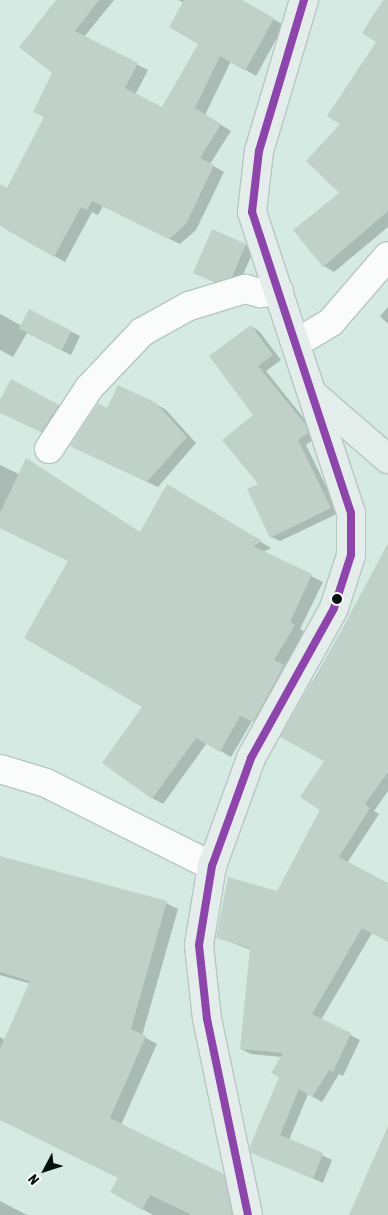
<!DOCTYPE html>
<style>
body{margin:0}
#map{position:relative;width:388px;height:1215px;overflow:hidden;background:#d4eae2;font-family:"Asap Condensed",sans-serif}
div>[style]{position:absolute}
.shadow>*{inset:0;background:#0003}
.building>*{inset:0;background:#c0d1ca;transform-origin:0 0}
.roads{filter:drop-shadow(1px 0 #b6c7c0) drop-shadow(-1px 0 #b6c7c0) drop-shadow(0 1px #b6c7c0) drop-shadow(0 -1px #b6c7c0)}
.minor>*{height:28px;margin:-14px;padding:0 14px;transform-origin:14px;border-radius:14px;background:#f9fcfb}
.major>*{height:28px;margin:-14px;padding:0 14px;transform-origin:14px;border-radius:14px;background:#e3edea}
.bus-1>*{height:8px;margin:-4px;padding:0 4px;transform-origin:4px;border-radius:4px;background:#8e44ad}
.dots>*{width:14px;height:14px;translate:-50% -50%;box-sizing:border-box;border:2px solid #fff;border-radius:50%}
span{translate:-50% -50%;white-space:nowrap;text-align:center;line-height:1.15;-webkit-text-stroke:5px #fff;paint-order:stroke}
.north{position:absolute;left:20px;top:1145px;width:50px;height:50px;-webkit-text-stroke:4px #fff;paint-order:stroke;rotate:230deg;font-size:14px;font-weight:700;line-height:20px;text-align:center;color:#03100c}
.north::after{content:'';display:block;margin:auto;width:18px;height:22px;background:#03100c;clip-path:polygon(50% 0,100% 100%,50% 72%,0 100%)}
</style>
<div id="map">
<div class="shadow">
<i style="clip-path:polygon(58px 0,114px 0,84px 37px,148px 70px,135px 95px,163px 109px,199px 43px,184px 3px,178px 0,239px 0,284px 25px,256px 76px,231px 61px,205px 115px,231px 131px,210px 164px,224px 172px,196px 230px,180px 244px,103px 206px,98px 215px,92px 212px,65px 262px,0 225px,0 185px,8px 190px,45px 117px,53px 72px)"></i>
<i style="clip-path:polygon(385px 0,388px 0,388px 227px,334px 272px,324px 266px,295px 230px,341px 193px,341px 124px,378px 42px)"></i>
<i style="clip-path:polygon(245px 245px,254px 250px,240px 281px,224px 286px,203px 277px)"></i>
<i style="clip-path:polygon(388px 307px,388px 324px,380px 316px)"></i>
<i style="clip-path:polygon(0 314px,22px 326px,72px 332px,80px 336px,71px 355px,27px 333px,13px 357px,0 350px)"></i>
<i style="clip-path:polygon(251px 326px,259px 331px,281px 360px,266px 371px,314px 431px,316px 437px,306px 445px,339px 513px,280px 541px,271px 537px,260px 485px)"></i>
<i style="clip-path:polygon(11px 381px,67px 410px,50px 436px,0 412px,0 402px)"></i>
<i style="clip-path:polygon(156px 404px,166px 410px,196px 443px,158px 487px,81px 451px,108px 410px)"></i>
<i style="clip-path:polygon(0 465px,140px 533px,168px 486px,271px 548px,263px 552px,323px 582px,300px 629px,305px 632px,284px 667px,294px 673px,264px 727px,252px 721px,231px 757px,207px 743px,163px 804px,152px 798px,144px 706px,69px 561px,0 528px)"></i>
<i style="clip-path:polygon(388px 548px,388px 791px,374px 811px,379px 814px,347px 863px,388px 885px,388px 941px,372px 933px,321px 1020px,360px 1040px,343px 1076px,339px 1074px,322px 1102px,308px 1094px,289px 1140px,332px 1160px,323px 1183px,252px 1152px,280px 1076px,282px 1057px,251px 1054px,241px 1049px,251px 950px,217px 937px,278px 892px,321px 809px,325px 761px,282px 737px)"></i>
<i style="clip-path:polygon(0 857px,166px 903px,178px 909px,142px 1036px,157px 1044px,121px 1125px,235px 1182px,243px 1215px,153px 1215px,112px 1192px,119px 1178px,0 1119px,0 1037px,5px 1040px,31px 984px,0 975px)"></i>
<i style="clip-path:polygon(0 1201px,27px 1215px,0 1215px)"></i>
</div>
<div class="building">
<i style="clip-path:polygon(56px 0,99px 0,75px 31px,138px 63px,125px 88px,162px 107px,198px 44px,169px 27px,184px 0,242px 0,274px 18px,245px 71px,220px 56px,195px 108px,221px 124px,200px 158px,214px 165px,186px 224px,169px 239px,92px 201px,87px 210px,81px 207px,54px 257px,0 226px,0 184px,7px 188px,44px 117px,33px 112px,52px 73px,19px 47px)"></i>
<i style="clip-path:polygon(383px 0,388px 0,388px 211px,323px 267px,293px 230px,339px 193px,306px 161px,340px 124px,327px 116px,376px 42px,362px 33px)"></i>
<i style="clip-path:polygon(212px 229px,246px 244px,232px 277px,214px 282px,193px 273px)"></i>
<i style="left:29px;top:309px;width:48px;height:22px;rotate:27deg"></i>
<i style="clip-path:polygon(251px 325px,273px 355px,258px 366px,306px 425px,308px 433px,298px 440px,331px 508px,270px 538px,247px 489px,258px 484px,222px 440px,253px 415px,209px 356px)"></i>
<i style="clip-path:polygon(11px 379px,59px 405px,41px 432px,0 413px,0 400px)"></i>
<i style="clip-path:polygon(118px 385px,156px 403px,187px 437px,147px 482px,70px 446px,98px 403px,107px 408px)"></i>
<i style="clip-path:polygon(26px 458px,140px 532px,167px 484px,262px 541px,253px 546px,312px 574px,290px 622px,295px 625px,274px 660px,284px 665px,253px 722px,240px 716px,220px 752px,196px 738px,152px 799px,102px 763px,142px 707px,24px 638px,68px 561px,0 528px,0 513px)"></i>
<i style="clip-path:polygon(388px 543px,388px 772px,365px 804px,370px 808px,339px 857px,388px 883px,388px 942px,362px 928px,312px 1014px,351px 1033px,333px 1072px,329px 1070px,312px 1097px,299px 1089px,280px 1135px,323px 1153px,313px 1179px,251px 1153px,250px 1146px,279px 1077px,271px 1073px,283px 1053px,240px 1049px,250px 948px,216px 938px,228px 877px,277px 891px,320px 810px,300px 797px,324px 761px,280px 737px,312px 681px,314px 682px)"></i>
<i style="clip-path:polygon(0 856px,167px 901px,131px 1029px,146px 1036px,110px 1118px,224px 1174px,232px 1215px,192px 1215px,150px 1195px,142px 1210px,110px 1192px,118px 1178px,0 1120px,0 1049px,30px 981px,0 972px)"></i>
<i style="clip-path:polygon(388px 1126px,388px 1215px,349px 1215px)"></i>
</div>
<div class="roads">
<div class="minor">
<i style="left:298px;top:342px;width:39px;rotate:-31deg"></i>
<i style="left:331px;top:322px;width:87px;rotate:-49.2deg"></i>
<i style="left:49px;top:449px;width:73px;rotate:-56.7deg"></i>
<i style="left:89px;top:388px;width:77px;rotate:-46.6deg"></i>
<i style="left:142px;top:332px;width:54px;rotate:-29deg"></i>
<i style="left:189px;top:306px;width:59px;rotate:-16.9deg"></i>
<i style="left:245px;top:289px;width:16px;rotate:15deg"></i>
<i style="left:260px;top:293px;width:19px;rotate:-6deg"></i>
<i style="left:0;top:769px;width:48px;rotate:16.9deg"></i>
<i style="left:46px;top:783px;width:186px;rotate:26.6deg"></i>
</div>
<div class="major">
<i style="left:314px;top:395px;width:98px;rotate:40.9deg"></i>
<i style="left:248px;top:1215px;width:200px;rotate:-101.8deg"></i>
<i style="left:207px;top:1019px;width:74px;rotate:-96.2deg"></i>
<i style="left:199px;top:945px;width:80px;rotate:-80.7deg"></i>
<i style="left:212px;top:866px;width:115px;rotate:-70.1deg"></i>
<i style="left:251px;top:758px;width:171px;rotate:-61deg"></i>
<i style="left:334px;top:608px;width:56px;rotate:-72.2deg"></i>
<i style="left:351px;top:555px;width:42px;rotate:-90deg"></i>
<i style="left:351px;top:513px;width:317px;rotate:-108.2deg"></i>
<i style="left:252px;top:212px;width:61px;rotate:-83.5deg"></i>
<i style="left:259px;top:151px;width:158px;rotate:-73.4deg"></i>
</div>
</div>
<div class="bus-1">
<i style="left:248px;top:1215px;width:200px;rotate:-101.8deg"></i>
<i style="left:207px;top:1019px;width:74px;rotate:-96.2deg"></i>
<i style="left:199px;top:945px;width:80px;rotate:-80.7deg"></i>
<i style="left:212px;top:866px;width:115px;rotate:-70.1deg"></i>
<i style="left:251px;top:758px;width:171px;rotate:-61deg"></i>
<i style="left:334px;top:608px;width:56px;rotate:-72.2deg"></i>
<i style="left:351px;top:555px;width:42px;rotate:-90deg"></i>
<i style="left:351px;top:513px;width:317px;rotate:-108.2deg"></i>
<i style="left:252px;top:212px;width:61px;rotate:-83.5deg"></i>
<i style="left:259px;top:151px;width:158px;rotate:-73.4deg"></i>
</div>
<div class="dots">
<i style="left:337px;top:599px;background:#03100c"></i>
</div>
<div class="north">N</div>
</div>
